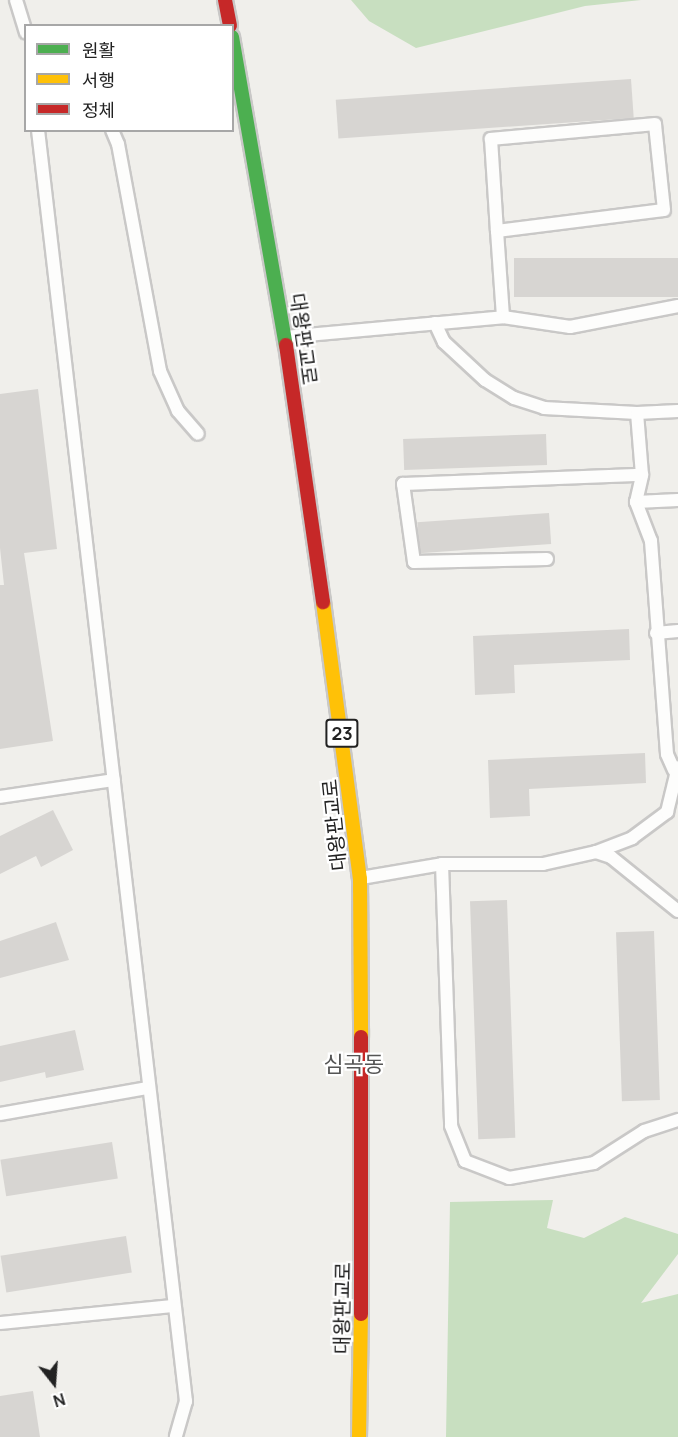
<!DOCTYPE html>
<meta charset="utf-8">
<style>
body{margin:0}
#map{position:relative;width:678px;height:1437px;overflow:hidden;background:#f0efeb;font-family:Manrope,"Noto Sans KR",sans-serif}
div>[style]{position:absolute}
.forest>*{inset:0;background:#c8dfc0}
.building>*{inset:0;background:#d7d5d2;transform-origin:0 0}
.roads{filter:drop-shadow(2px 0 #c9c8c7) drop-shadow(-2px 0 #c9c8c7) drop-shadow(0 2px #c9c8c7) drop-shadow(0 -2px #c9c8c7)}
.lane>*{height:12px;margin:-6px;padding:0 6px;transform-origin:6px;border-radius:6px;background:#fdfdfc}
.fast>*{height:14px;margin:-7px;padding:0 7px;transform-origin:7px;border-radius:7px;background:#4caf50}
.slow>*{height:14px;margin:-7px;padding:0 7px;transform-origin:7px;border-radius:7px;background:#ffc107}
.jam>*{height:14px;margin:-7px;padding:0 7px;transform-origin:7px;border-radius:7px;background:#c62828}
span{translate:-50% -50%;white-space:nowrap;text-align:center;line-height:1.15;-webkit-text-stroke:4.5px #fff;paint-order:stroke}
.shield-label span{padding:2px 4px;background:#fff;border:2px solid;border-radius:4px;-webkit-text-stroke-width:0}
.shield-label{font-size:18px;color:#222;font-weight:700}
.street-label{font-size:20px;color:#222}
.quarter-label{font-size:22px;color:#555}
.legend{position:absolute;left:24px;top:24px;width:210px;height:108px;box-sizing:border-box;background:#fff;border:2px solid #a7a7a7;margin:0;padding:8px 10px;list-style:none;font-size:18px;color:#222}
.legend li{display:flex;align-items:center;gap:12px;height:30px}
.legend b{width:30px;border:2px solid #a7a7a7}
.north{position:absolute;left:24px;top:1353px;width:60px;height:60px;-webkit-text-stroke:4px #fff;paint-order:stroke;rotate:163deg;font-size:16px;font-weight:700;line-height:24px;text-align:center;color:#222}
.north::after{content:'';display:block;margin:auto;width:21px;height:27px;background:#222;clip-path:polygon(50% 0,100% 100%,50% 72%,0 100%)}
</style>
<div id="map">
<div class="forest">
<i style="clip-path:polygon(351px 0,641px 0,585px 6px,416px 48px,369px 21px)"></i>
<i style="clip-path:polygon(553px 1200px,547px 1228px,584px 1238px,625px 1217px,678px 1234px,678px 1254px,641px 1303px,678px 1294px,678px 1437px,446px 1437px,450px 1202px)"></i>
</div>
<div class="building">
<i style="left:631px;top:79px;width:39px;height:296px;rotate:86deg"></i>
<i style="left:678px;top:258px;width:39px;height:164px;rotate:90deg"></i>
<i style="clip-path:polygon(38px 389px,57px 549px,24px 553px,53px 741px,0 749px,0 585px,4px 585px,0 548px,0 394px)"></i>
<i style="left:546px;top:434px;width:31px;height:143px;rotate:88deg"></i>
<i style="left:549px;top:513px;width:31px;height:132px;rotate:86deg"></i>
<i style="clip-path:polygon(629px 629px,630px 660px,514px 665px,515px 693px,475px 695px,473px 636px)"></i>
<i style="clip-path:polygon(645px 753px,646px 783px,529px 789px,530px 816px,490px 818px,488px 760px)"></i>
<i style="clip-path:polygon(53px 810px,73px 850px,41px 867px,36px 856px,0 874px,0 836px)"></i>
<i style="left:507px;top:900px;width:238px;height:37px;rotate:88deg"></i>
<i style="clip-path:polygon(56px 922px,69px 960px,0 978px,0 941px)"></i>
<i style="left:654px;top:931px;width:169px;height:38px;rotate:88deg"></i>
<i style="clip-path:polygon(75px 1030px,84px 1070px,46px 1078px,45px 1072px,0 1082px,0 1046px)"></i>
<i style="left:112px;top:1142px;width:37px;height:113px;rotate:81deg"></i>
<i style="left:126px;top:1236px;width:37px;height:127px;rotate:81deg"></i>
<i style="clip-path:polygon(33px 1391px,40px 1437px,0 1437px,0 1396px)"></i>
</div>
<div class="roads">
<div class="lane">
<i style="left:16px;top:0;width:34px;rotate:73deg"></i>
<i style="left:38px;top:130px;width:1280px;rotate:83.36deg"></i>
<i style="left:186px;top:1401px;width:37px;rotate:106deg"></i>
<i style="left:112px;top:130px;width:15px;rotate:67deg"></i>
<i style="left:118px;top:144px;width:231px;rotate:79.5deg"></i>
<i style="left:160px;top:371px;width:44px;rotate:65.8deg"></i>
<i style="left:178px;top:411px;width:30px;rotate:49deg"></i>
<i style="left:497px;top:231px;width:168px;rotate:-7.2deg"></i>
<i style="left:664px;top:210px;width:86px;rotate:-96deg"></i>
<i style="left:655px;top:124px;width:165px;rotate:174.8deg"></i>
<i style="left:491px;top:139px;width:92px;rotate:86.3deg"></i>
<i style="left:497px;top:231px;width:86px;rotate:86deg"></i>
<i style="left:435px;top:323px;width:21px;rotate:65deg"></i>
<i style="left:444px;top:342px;width:56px;rotate:42.8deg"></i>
<i style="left:485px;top:380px;width:34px;rotate:32deg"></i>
<i style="left:514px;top:398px;width:32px;rotate:18deg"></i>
<i style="left:544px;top:408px;width:93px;rotate:3.1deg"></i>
<i style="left:285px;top:337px;width:219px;rotate:-5.2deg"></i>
<i style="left:503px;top:317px;width:68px;rotate:8.5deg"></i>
<i style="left:570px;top:327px;width:110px;rotate:-11deg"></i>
<i style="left:636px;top:502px;width:42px;rotate:-2.7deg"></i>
<i style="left:547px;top:559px;width:133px;rotate:178.7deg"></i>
<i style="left:414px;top:562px;width:79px;rotate:-98deg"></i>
<i style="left:403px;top:484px;width:239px;rotate:-2.2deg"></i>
<i style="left:656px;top:633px;width:22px;rotate:-5deg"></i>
<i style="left:674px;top:770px;width:17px;rotate:-114deg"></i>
<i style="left:667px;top:754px;width:214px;rotate:-94.3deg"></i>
<i style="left:651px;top:541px;width:42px;rotate:-111deg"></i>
<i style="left:636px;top:502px;width:28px;rotate:-77deg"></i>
<i style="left:642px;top:475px;width:62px;rotate:-94.6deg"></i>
<i style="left:637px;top:413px;width:41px;rotate:-2.8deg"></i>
<i style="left:0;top:797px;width:115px;rotate:-8.5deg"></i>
<i style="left:596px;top:852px;width:16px;rotate:18deg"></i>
<i style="left:611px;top:857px;width:86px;rotate:38.9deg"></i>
<i style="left:442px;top:864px;width:262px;rotate:88deg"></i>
<i style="left:451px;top:1126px;width:38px;rotate:68deg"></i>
<i style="left:465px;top:1161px;width:47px;rotate:21.1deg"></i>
<i style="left:509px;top:1178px;width:86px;rotate:-10deg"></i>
<i style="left:594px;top:1163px;width:59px;rotate:-32.6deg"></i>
<i style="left:644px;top:1131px;width:36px;rotate:-18deg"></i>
<i style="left:361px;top:878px;width:82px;rotate:-9.8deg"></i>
<i style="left:442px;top:864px;width:101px"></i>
<i style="left:543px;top:864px;width:54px;rotate:-12.8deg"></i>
<i style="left:596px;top:852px;width:39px;rotate:-21deg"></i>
<i style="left:632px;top:838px;width:44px;rotate:-36.6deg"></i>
<i style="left:667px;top:812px;width:46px;rotate:-76.3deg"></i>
<i style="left:0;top:1114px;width:150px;rotate:-10deg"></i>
<i style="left:0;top:1323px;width:175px;rotate:-5.6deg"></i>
</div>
<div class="fast">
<i style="left:232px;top:37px;width:313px;rotate:80.1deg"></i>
</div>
<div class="slow">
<i style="left:323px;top:602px;width:279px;rotate:82.4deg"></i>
<i style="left:360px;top:879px;width:158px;rotate:89.6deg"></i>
<i style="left:359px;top:1437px;width:123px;rotate:-89.1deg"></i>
</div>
<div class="jam">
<i style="left:225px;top:0;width:26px;rotate:79deg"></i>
<i style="left:286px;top:345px;width:260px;rotate:81.8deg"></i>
<i style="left:361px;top:1314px;width:277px;rotate:-90deg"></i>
</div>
</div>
<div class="shield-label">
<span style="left:342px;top:733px">23</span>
</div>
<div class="street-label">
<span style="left:304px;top:339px;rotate:82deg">대왕판교로</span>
<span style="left:334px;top:825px;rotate:-96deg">대왕판교로</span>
<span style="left:342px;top:1308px;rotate:-89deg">대왕판교로</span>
</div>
<div class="quarter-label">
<span style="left:354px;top:1065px">심곡동</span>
</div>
<ul class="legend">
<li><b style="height:8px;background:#4caf50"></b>원활</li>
<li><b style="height:8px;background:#ffc107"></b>서행</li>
<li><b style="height:8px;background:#c62828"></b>정체</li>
</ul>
<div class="north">N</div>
</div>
